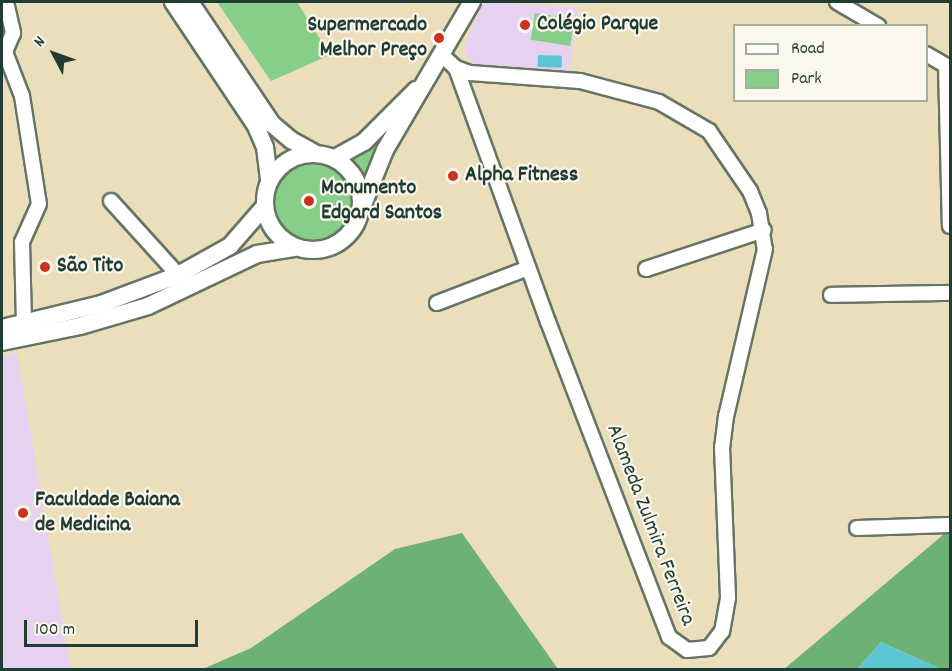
<!DOCTYPE html>
<meta charset="utf-8">
<style>
body{margin:0}
#map{position:relative;width:952px;height:671px;overflow:hidden;background:#ebdeba;font-family:Dekko,sans-serif}
div>[style]{position:absolute}
.built>*{inset:0;background:#e6d2f0}
.green>*{inset:0;background:#87ce89;transform-origin:0 0}
.round{border-radius:50%}
.forest>*{inset:0;background:#6db175}
.water>*{inset:0;background:#5bc7d1;transform-origin:0 0}
.roads{filter:drop-shadow(2px 0 #667563) drop-shadow(-2px 0 #667563) drop-shadow(0 2px #667563) drop-shadow(0 -2px #667563)}
.minor>*{height:14px;margin:-7px;padding:0 7px;transform-origin:7px;border-radius:7px;background:#fff}
.major>*{height:16px;margin:-8px;padding:0 8px;transform-origin:8px;border-radius:8px;background:#fff}
.major>.ring{margin:-8px;padding:0;box-sizing:content-box;background:none;border:16px solid #fff;border-radius:50%}
.dots>*{width:16px;height:16px;translate:-50% -50%;box-sizing:border-box;border:3px solid #fbf7ec;border-radius:50%}
span{translate:-50% -50%;white-space:nowrap;text-align:center;line-height:1.15;-webkit-text-stroke:4.5px #fbf7ec;paint-order:stroke}
.poi-label{font-size:22px;color:#1f3d34;font-weight:700}
.right{translate:-100% -50%;text-align:right}
.left{translate:0 -50%;text-align:left}
.street-label{font-size:22px;color:#1f3d34}
.frame{position:absolute;inset:0;border:3px solid #1f3d34;pointer-events:none}
.legend{position:absolute;left:733px;top:24px;width:195px;height:78px;box-sizing:border-box;background:#fbf7ec;border:2px solid #a3ada2;margin:0;padding:8px 10px;list-style:none;font-size:18px;color:#1f3d34}
.legend li{display:flex;align-items:center;gap:12px;height:30px}
.legend b{width:30px;border:2px solid #a3ada2}
.north{position:absolute;left:24px;top:24px;width:60px;height:60px;-webkit-text-stroke:4px #fbf7ec;paint-order:stroke;rotate:311deg;font-size:16px;font-weight:700;line-height:24px;text-align:center;color:#1f3d34}
.north::after{content:'';display:block;margin:auto;width:21px;height:27px;background:#1f3d34;clip-path:polygon(50% 0,100% 100%,50% 72%,0 100%)}
.scale{position:absolute;left:24px;top:620px;width:174px;height:27px;box-sizing:border-box;border:3px solid #1f3d34;border-top:0;padding-left:8px;font-size:18px;line-height:21px;white-space:nowrap;color:#1f3d34;-webkit-text-stroke:4px #fbf7ec;paint-order:stroke}
</style>
<div id="map">
<div class="built">
<i style="clip-path:polygon(484px 2px,578px 7px,569px 76px,473px 64px,465px 53px,465px 43px)"></i>
<i style="clip-path:polygon(17px 353px,71px 669px,2px 669px,2px 357px)"></i>
</div>
<div class="green">
<i style="clip-path:polygon(217px 2px,297px 2px,330px 55px,271px 81px)"></i>
<i style="left:535px;top:13px;width:40px;height:27px;rotate:9deg"></i>
<i style="clip-path:polygon(408px 103px,367px 181px,346px 159px)"></i>
<i class="round" style="left:273px;top:162px;width:80px;height:80px"></i>
</div>
<div class="forest">
<i style="clip-path:polygon(950px 529px,950px 669px,941px 669px,881px 642px,857px 669px,783px 670px)"></i>
<i style="clip-path:polygon(462px 533px,558px 669px,203px 669px,251px 648px,395px 549px)"></i>
</div>
<div class="water">
<i style="left:538px;top:55px;width:24px;height:12px;rotate:2deg"></i>
<i style="clip-path:polygon(881px 642px,941px 669px,857px 669px)"></i>
</div>
<div class="roads">
<div class="minor">
<i style="left:6px;top:2px;width:32px;rotate:77deg"></i>
<i style="left:13px;top:33px;width:21px;rotate:113deg"></i>
<i style="left:5px;top:52px;width:47px;rotate:68.9deg"></i>
<i style="left:22px;top:96px;width:109px;rotate:81.1deg"></i>
<i style="left:39px;top:204px;width:42px;rotate:114.1deg"></i>
<i style="left:22px;top:242px;width:80px;rotate:88.6deg"></i>
<i style="left:837px;top:2px;width:48px;rotate:30.3deg"></i>
<i style="left:926px;top:54px;width:28px;rotate:30deg"></i>
<i style="left:443px;top:56px;width:18px;rotate:43deg"></i>
<i style="left:456px;top:68px;width:15px;rotate:20deg"></i>
<i style="left:470px;top:73px;width:110px;rotate:4.2deg"></i>
<i style="left:580px;top:81px;width:82px;rotate:14.9deg"></i>
<i style="left:659px;top:102px;width:58px;rotate:30.1deg"></i>
<i style="left:709px;top:131px;width:73px;rotate:55.7deg"></i>
<i style="left:750px;top:191px;width:24px;rotate:68deg"></i>
<i style="left:759px;top:213px;width:36px;rotate:81deg"></i>
<i style="left:765px;top:249px;width:171px;rotate:103.1deg"></i>
<i style="left:726px;top:416px;width:31px;rotate:97deg"></i>
<i style="left:722px;top:447px;width:151px;rotate:87.7deg"></i>
<i style="left:728px;top:598px;width:34px;rotate:100deg"></i>
<i style="left:722px;top:631px;width:21px;rotate:127deg"></i>
<i style="left:709px;top:648px;width:22px;rotate:175deg"></i>
<i style="left:687px;top:650px;width:22px;rotate:-144deg"></i>
<i style="left:669px;top:637px;width:337px;rotate:-111deg"></i>
<i style="left:548px;top:322px;width:270px;rotate:-109.9deg"></i>
<i style="left:946px;top:66px;width:160px;rotate:88.6deg"></i>
<i style="left:111px;top:201px;width:100px;rotate:47.8deg"></i>
<i style="left:646px;top:269px;width:124px;rotate:-18.3deg"></i>
<i style="left:831px;top:295px;width:119px;rotate:-1deg"></i>
<i style="left:437px;top:303px;width:97px;rotate:-21deg"></i>
<i style="left:857px;top:528px;width:93px;rotate:-1.8deg"></i>
</div>
<div class="major">
<i style="left:173px;top:2px;width:149px;rotate:56.2deg"></i>
<i style="left:256px;top:126px;width:23px;rotate:67deg"></i>
<i style="left:265px;top:147px;width:34px;rotate:83deg"></i>
<i style="left:190px;top:2px;width:147px;rotate:56.1deg"></i>
<i style="left:272px;top:124px;width:25px;rotate:40deg"></i>
<i style="left:291px;top:140px;width:26px;rotate:29deg"></i>
<i class="ring" style="left:265px;top:154px;width:80px;height:80px"></i>
<i style="left:335px;top:158px;width:33px;rotate:-29deg"></i>
<i style="left:364px;top:142px;width:74px;rotate:-45deg"></i>
<i style="left:363px;top:205px;width:59px;rotate:-68.2deg"></i>
<i style="left:385px;top:150px;width:172px;rotate:-59.6deg"></i>
<i style="left:2px;top:328px;width:102px;rotate:-13.6deg"></i>
<i style="left:101px;top:304px;width:82px;rotate:-20.6deg"></i>
<i style="left:178px;top:275px;width:60px;rotate:-29.1deg"></i>
<i style="left:230px;top:246px;width:52px;rotate:-48.9deg"></i>
<i style="left:2px;top:342px;width:80px;rotate:-11.6deg"></i>
<i style="left:80px;top:326px;width:71px;rotate:-16.4deg"></i>
<i style="left:148px;top:306px;width:121px;rotate:-25.5deg"></i>
<i style="left:257px;top:254px;width:37px;rotate:-9deg"></i>
</div>
</div>
<div class="dots">
<i style="left:525px;top:25px;background:#c8321e"></i>
<i style="left:439px;top:38px;background:#c8321e"></i>
<i style="left:453px;top:176px;background:#c8321e"></i>
<i style="left:309px;top:201px;background:#c8321e"></i>
<i style="left:45px;top:267px;background:#c8321e"></i>
<i style="left:23px;top:513px;background:#c8321e"></i>
</div>
<div class="poi-label">
<span class="right" style="left:427px;top:38px">Supermercado<br>Melhor Preço</span>
<span class="left" style="left:537px;top:25px">Colégio Parque</span>
<span class="left" style="left:465px;top:176px">Alpha Fitness</span>
<span class="left" style="left:321px;top:201px">Monumento<br>Edgard Santos</span>
<span class="left" style="left:57px;top:267px">São Tito</span>
<span class="left" style="left:35px;top:513px">Faculdade Baiana<br>de Medicina</span>
</div>
<div class="street-label">
<span style="left:650px;top:525px;rotate:69deg">Alameda Zulmira Ferreira</span>
</div>
<div class="frame"></div>
<ul class="legend">
<li><b style="height:8px;background:#fff"></b>Road</li>
<li><b style="height:16px;background:#87ce89"></b>Park</li>
</ul>
<div class="north">N</div>
<div class="scale">100 m</div>
</div>
